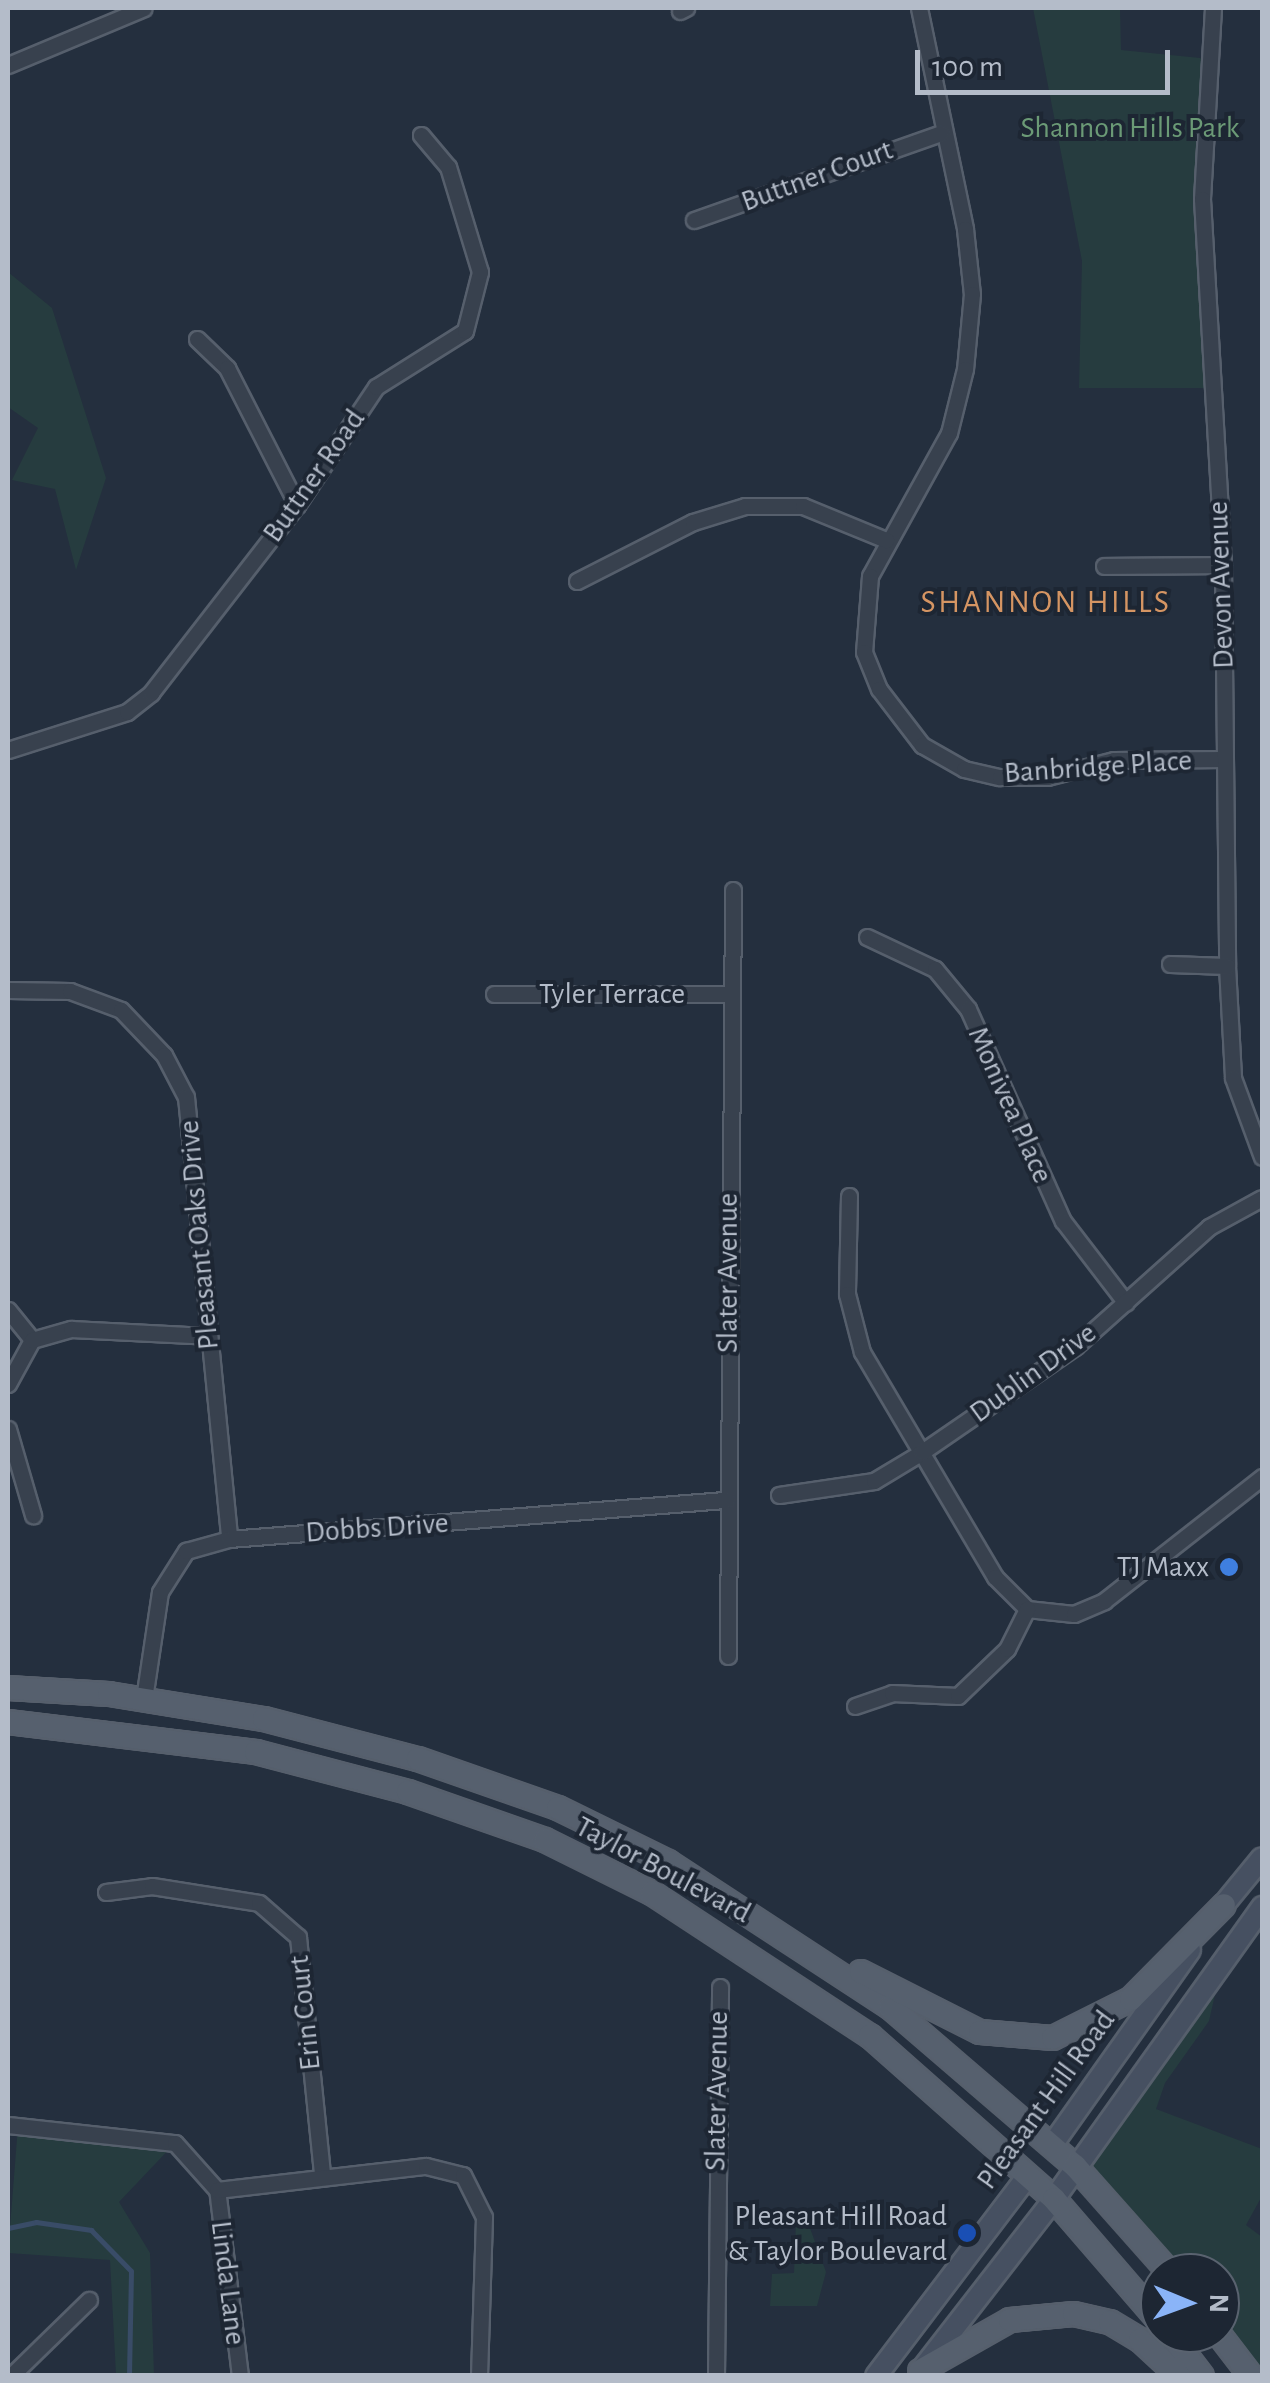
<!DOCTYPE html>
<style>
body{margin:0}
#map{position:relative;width:1270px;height:2383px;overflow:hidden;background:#242f3e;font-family:"Alegreya Sans",sans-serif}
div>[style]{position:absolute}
.green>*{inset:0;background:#263c3f}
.stream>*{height:5px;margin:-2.5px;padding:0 2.5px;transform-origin:2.5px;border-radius:2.5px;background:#394c67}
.roads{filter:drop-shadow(2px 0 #565f6c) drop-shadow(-2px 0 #565f6c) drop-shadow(0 2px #565f6c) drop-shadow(0 -2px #565f6c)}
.street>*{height:15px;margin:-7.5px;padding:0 7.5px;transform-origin:7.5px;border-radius:7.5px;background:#38414e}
.secondary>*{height:20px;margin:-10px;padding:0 10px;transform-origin:10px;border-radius:10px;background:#465061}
.primary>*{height:22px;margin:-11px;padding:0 11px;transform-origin:11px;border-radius:11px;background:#56606e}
.dots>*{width:28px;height:28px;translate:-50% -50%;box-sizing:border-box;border:5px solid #1d2633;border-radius:50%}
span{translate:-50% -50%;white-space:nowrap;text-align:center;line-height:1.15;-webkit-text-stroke:8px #1d2633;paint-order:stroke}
.park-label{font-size:30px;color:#6b9a76}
.street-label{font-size:30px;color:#b4bcc9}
.poi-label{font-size:30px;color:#b4bcc9}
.right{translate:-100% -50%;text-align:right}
.neighbourhood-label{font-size:32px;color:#d59563;letter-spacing:2.5px}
.frame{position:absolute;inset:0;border:10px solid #b4bcc9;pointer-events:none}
.north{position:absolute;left:1140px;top:2253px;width:100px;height:100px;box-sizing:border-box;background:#1d2633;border:2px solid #59626f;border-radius:50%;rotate:91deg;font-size:28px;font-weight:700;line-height:40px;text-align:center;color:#b4bcc9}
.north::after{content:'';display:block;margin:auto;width:35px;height:45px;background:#8ab4f8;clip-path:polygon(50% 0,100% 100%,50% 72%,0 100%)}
.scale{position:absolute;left:915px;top:50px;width:255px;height:45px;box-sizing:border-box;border:5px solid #b4bcc9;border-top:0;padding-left:12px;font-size:30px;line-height:35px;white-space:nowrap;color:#b4bcc9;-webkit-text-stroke:8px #1d2633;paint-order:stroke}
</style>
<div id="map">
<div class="green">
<i style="clip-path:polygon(1033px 8px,1120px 8px,1121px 50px,1210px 59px,1202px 199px,1213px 388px,1079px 388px,1082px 261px)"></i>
<i style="clip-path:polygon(8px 272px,52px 308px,106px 478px,76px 570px,55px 489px,12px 480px,38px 428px,8px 407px)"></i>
<i style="clip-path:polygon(1222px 1964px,1209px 2021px,1165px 2083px,1156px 2109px,1262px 2149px,1262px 2196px,1246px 2225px,1262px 2237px,1262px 2375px,1251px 2375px,1220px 2333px,1220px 2273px,1170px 2273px,1075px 2166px)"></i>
<i style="clip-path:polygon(18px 2126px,175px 2143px,119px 2202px,150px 2253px,154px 2375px,116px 2375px,110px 2260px,8px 2253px)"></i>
<i style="clip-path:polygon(807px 2220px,826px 2272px,817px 2306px,770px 2306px,772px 2274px,794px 2273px,796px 2221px)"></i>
</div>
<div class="stream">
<i style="left:8px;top:2228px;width:29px;rotate:-12deg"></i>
<i style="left:36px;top:2222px;width:56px;rotate:8.3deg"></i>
<i style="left:91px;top:2230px;width:57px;rotate:45.7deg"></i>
<i style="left:131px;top:2271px;width:105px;rotate:91.1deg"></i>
</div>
<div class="roads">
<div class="street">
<i style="left:919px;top:8px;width:226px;rotate:78.2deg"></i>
<i style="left:965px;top:229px;width:65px;rotate:83.9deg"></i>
<i style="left:972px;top:294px;width:75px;rotate:95.3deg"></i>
<i style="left:965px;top:369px;width:66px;rotate:104deg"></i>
<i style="left:949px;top:433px;width:163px;rotate:118.9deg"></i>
<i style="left:870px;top:576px;width:76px;rotate:94.5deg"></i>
<i style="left:864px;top:652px;width:40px;rotate:68deg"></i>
<i style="left:879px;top:689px;width:71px;rotate:52.5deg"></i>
<i style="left:922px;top:745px;width:48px;rotate:29.7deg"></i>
<i style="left:964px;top:769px;width:37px;rotate:13deg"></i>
<i style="left:1000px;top:777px;width:47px"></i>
<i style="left:1047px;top:777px;width:69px;rotate:-14.2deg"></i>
<i style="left:1114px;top:760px;width:111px;rotate:-0.5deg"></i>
<i style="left:1213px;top:8px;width:191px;rotate:93.3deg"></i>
<i style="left:1202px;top:199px;width:367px;rotate:86.7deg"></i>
<i style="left:1223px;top:565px;width:401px;rotate:89.4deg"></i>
<i style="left:1227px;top:966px;width:112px;rotate:86.9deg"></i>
<i style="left:1233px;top:1078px;width:84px;rotate:69.8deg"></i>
<i style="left:680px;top:11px;width:7px;rotate:-27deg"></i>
<i style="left:8px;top:65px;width:147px;rotate:-22.7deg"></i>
<i style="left:694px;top:220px;width:262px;rotate:-19.4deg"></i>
<i style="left:197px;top:339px;width:42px;rotate:44deg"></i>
<i style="left:227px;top:368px;width:154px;rotate:62.9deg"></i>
<i style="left:1104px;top:566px;width:119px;rotate:-0.5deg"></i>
<i style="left:577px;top:581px;width:130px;rotate:-27deg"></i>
<i style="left:693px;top:522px;width:54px;rotate:-17.1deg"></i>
<i style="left:745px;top:506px;width:58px"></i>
<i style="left:803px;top:506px;width:90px;rotate:22.3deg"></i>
<i style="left:8px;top:750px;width:125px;rotate:-17.7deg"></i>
<i style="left:127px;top:712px;width:31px;rotate:-38deg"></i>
<i style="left:151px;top:693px;width:238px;rotate:-52.2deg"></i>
<i style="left:297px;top:505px;width:142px;rotate:-56.2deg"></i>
<i style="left:376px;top:387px;width:105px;rotate:-32.2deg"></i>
<i style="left:465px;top:331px;width:61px;rotate:-75.7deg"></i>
<i style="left:480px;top:272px;width:110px;rotate:-106.9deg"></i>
<i style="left:448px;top:167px;width:42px;rotate:-130.2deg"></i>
<i style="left:867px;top:937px;width:75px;rotate:25.2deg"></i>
<i style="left:935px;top:969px;width:52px;rotate:50.5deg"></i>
<i style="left:968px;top:1009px;width:232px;rotate:65.9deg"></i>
<i style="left:1063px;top:1221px;width:103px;rotate:52.5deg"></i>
<i style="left:1170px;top:964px;width:57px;rotate:2deg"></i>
<i style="left:8px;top:990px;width:62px;rotate:0.9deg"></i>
<i style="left:70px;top:991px;width:54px;rotate:20.4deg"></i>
<i style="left:121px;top:1010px;width:62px;rotate:46.3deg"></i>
<i style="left:164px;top:1055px;width:47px;rotate:62.4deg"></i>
<i style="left:186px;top:1097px;width:444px;rotate:84.4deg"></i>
<i style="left:494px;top:994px;width:236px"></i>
<i style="left:849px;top:1196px;width:98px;rotate:91.2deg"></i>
<i style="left:847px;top:1294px;width:60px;rotate:75.5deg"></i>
<i style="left:862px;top:1352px;width:261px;rotate:59.4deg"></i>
<i style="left:995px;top:1577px;width:45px;rotate:45deg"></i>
<i style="left:1027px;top:1609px;width:47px;rotate:6.1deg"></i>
<i style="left:1074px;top:1614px;width:33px;rotate:-23deg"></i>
<i style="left:1104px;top:1601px;width:201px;rotate:-38.1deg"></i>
<i style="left:8px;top:1310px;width:38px;rotate:51deg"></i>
<i style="left:8px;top:1384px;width:50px;rotate:-61.4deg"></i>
<i style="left:32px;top:1340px;width:41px;rotate:-15.8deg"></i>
<i style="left:71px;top:1329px;width:136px;rotate:2.9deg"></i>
<i style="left:8px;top:1429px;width:90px;rotate:73.8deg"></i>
<i style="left:779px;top:1495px;width:96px;rotate:-8.4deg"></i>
<i style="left:874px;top:1481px;width:56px;rotate:-31.1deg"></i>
<i style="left:922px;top:1452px;width:186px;rotate:-34.5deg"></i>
<i style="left:1075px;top:1347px;width:180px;rotate:-41.8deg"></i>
<i style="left:1209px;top:1227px;width:60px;rotate:-28.7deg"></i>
<i style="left:728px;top:1656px;width:766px;rotate:-89.63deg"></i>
<i style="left:144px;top:1699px;width:108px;rotate:-81.5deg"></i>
<i style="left:160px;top:1592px;width:49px;rotate:-57.6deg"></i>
<i style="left:186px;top:1551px;width:45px;rotate:-15.6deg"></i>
<i style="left:229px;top:1539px;width:500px;rotate:-4.5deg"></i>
<i style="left:855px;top:1706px;width:39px;rotate:-19deg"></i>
<i style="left:892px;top:1693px;width:66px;rotate:2.6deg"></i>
<i style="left:958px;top:1696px;width:68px;rotate:-43.8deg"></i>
<i style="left:1007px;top:1649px;width:45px;rotate:-63.4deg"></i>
<i style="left:106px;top:1892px;width:46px;rotate:-7.4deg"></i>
<i style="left:152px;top:1886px;width:108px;rotate:9deg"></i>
<i style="left:259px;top:1903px;width:52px;rotate:41.1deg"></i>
<i style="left:298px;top:1937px;width:238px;rotate:84.2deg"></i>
<i style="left:8px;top:2125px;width:168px;rotate:6.2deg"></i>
<i style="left:175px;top:2143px;width:63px;rotate:48.2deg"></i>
<i style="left:11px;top:2376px;width:109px;rotate:-44.3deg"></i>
<i style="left:240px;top:2376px;width:187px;rotate:-97deg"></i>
<i style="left:217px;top:2190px;width:210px;rotate:-6.6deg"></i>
<i style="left:426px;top:2166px;width:38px;rotate:14deg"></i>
<i style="left:463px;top:2175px;width:47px;rotate:63.4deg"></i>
<i style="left:484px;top:2217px;width:159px;rotate:91.8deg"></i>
<i style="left:716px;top:2376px;width:389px;rotate:-89.4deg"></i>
</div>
<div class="secondary">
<i style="left:1216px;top:1914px;width:72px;rotate:-50.6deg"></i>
<i style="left:1052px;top:2145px;width:239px;rotate:-54.7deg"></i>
<i style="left:923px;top:2368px;width:214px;rotate:-52.2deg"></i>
<i style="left:1054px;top:2199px;width:359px;rotate:-54.5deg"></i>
<i style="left:876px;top:2376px;width:251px;rotate:-52.8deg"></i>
</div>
<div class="primary">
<i style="left:8px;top:1688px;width:101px;rotate:3.4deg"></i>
<i style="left:109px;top:1694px;width:157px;rotate:9.2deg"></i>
<i style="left:264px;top:1719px;width:159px;rotate:14.6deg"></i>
<i style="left:418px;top:1759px;width:148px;rotate:19.3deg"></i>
<i style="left:558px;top:1808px;width:123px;rotate:26.1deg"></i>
<i style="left:668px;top:1862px;width:265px;rotate:33.2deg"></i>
<i style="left:890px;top:2007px;width:244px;rotate:40.7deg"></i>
<i style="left:1075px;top:2166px;width:143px;rotate:48.4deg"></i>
<i style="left:8px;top:1722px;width:250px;rotate:6.9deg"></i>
<i style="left:256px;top:1752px;width:157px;rotate:14.7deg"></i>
<i style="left:408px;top:1792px;width:145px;rotate:19.3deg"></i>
<i style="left:545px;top:1840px;width:119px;rotate:26.4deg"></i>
<i style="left:652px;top:1893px;width:261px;rotate:33.3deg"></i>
<i style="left:870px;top:2036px;width:246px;rotate:41.5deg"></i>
<i style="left:1054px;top:2199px;width:162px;rotate:49.2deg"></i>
<i style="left:861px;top:1972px;width:133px;rotate:26.8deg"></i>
<i style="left:980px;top:2032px;width:73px;rotate:4.7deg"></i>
<i style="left:1053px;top:2038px;width:87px;rotate:-26.6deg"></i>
<i style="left:1131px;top:1999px;width:132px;rotate:-45.3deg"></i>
<i style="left:1169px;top:2333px;width:54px;rotate:52.5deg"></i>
<i style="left:1218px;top:2333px;width:54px;rotate:52.5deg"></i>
<i style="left:920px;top:2371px;width:103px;rotate:-29.5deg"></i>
<i style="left:1010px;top:2320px;width:64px;rotate:-5.4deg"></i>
<i style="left:1074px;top:2314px;width:37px;rotate:13deg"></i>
<i style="left:1110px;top:2322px;width:35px;rotate:31deg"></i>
<i style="left:1140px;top:2340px;width:53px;rotate:42.7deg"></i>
</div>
</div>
<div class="dots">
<i style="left:1229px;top:1567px;background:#3f7fe0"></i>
<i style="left:967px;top:2233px;background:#1a4fb4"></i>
</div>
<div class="park-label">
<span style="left:1130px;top:128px">Shannon Hills Park</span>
</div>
<div class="street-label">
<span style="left:817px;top:176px;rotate:-20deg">Buttner Court</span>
<span style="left:314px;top:476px;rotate:-55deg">Buttner Road</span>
<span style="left:1221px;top:585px;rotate:-92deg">Devon Avenue</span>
<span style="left:1098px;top:767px;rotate:-4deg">Banbridge Place</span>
<span style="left:612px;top:994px">Tyler Terrace</span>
<span style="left:1010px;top:1105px;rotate:66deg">Monivea Place</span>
<span style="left:199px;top:1235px;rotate:-95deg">Pleasant Oaks Drive</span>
<span style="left:728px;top:1273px;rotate:-90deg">Slater Avenue</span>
<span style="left:1033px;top:1373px;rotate:-36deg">Dublin Drive</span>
<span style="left:377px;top:1528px;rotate:-4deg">Dobbs Drive</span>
<span style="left:663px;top:1870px;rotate:28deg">Taylor Boulevard</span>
<span style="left:305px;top:2013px;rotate:-96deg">Erin Court</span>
<span style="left:717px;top:2091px;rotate:-89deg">Slater Avenue</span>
<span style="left:1046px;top:2100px;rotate:-54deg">Pleasant Hill Road</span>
<span style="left:228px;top:2283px;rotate:83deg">Linda Lane</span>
</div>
<div class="poi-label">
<span class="right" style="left:1209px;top:1567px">TJ Maxx</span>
<span class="right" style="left:947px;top:2233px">Pleasant Hill Road<br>&amp; Taylor Boulevard</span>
</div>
<div class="neighbourhood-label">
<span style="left:1046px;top:602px">SHANNON HILLS</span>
</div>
<div class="frame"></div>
<div class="north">N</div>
<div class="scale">100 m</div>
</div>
